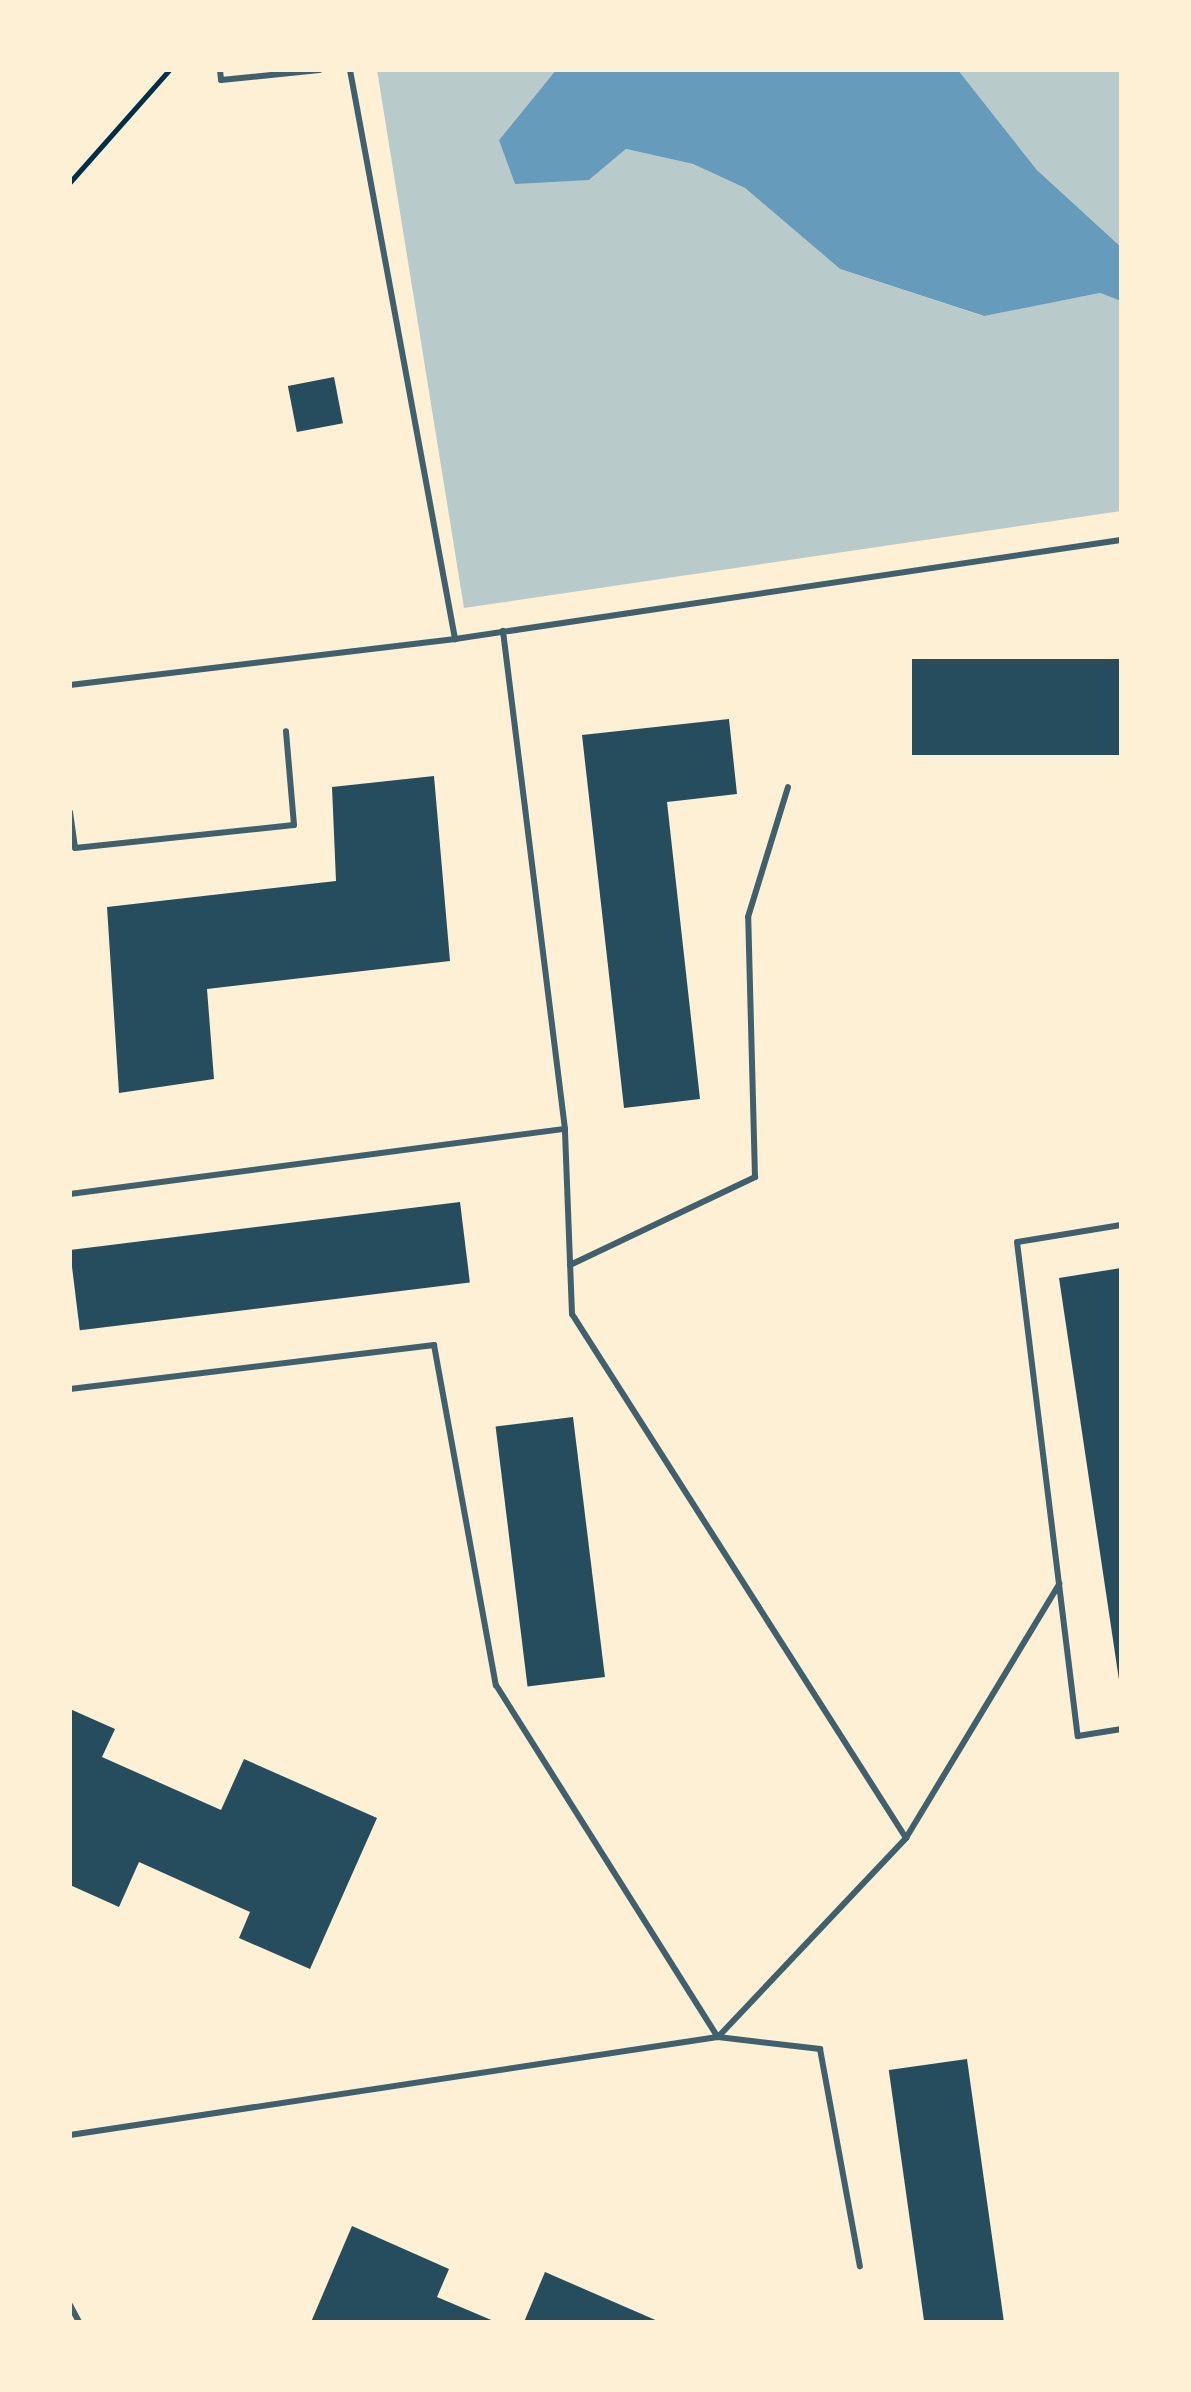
<!DOCTYPE html>
<style>
body{margin:0}
#map{position:relative;width:1191px;height:2392px;overflow:hidden;background:#fdf0d5;font-family:Raleway,sans-serif}
div>[style]{position:absolute}
.green>*{inset:0;background:#b9caca}
.water>*{inset:0;background:#669bbc}
.building>*{inset:0;background:#264d5e;transform-origin:0 0}
.path>*{height:5px;margin:-2.5px;padding:0 2.5px;transform-origin:2.5px;border-radius:2.5px;background:#003049}
.service>*{height:6px;margin:-3px;padding:0 3px;transform-origin:3px;border-radius:3px;background:#3f606c}
span{translate:-50% -50%;white-space:nowrap;text-align:center;line-height:1.15;-webkit-text-stroke:8px #fdf0d5;paint-order:stroke}
.frame{position:absolute;inset:0;border:72px solid #fdf0d5;pointer-events:none}
</style>
<div id="map">
<div class="green">
<i style="clip-path:polygon(377px 70px,556px 70px,499px 140px,589px 180px,626px 149px,693px 164px,745px 188px,840px 269px,983px 316px,1100px 293px,1121px 301px,1121px 511px,464px 608px)"></i>
<i style="clip-path:polygon(958px 70px,1121px 70px,1121px 247px,1037px 170px)"></i>
</div>
<div class="water">
<i style="clip-path:polygon(556px 70px,958px 70px,1037px 170px,1121px 247px,1121px 301px,1100px 293px,984px 316px,840px 269px,745px 188px,693px 164px,626px 149px,589px 180px,515px 184px,499px 140px)"></i>
</div>
<div class="building">
<i style="left:334px;top:377px;width:47px;height:47px;rotate:79deg"></i>
<i style="left:1121px;top:659px;width:96px;height:209px;rotate:90deg"></i>
<i style="clip-path:polygon(729px 719px,737px 794px,667px 802px,700px 1099px,624px 1108px,582px 735px)"></i>
<i style="clip-path:polygon(434px 776px,450px 961px,207px 989px,214px 1079px,119px 1093px,107px 907px,336px 881px,332px 787px)"></i>
<i style="left:460px;top:1202px;width:81px;height:393px;rotate:83deg"></i>
<i style="clip-path:polygon(1121px 1268px,1121px 1679px,1119px 1680px,1059px 1278px)"></i>
<i style="left:573px;top:1417px;width:262px;height:78px;rotate:83deg"></i>
<i style="clip-path:polygon(70px 1709px,115px 1729px,102px 1757px,221px 1810px,244px 1759px,377px 1818px,310px 1969px,239px 1938px,250px 1912px,139px 1862px,119px 1907px,70px 1885px)"></i>
<i style="left:967px;top:2059px;width:266px;height:79px;rotate:82deg"></i>
<i style="clip-path:polygon(352px 2226px,449px 2269px,437px 2297px,496px 2322px,311px 2322px)"></i>
<i style="clip-path:polygon(545px 2272px,660px 2322px,524px 2322px)"></i>
</div>
<div class="path">
<i style="left:70px;top:182px;width:149px;rotate:-48.5deg"></i>
</div>
<div class="service">
<i style="left:220px;top:70px;width:10px;rotate:84deg"></i>
<i style="left:221px;top:80px;width:99px;rotate:-5.8deg"></i>
<i style="left:350px;top:70px;width:579px;rotate:79.54deg"></i>
<i style="left:70px;top:685px;width:388px;rotate:-6.8deg"></i>
<i style="left:455px;top:639px;width:673px;rotate:-8.46deg"></i>
<i style="left:70px;top:812px;width:36px;rotate:82deg"></i>
<i style="left:75px;top:848px;width:220px;rotate:-6deg"></i>
<i style="left:294px;top:825px;width:94px;rotate:-94.9deg"></i>
<i style="left:70px;top:1194px;width:499px;rotate:-7.5deg"></i>
<i style="left:565px;top:1129px;width:502px;rotate:-97.1deg"></i>
<i style="left:1121px;top:1225px;width:105px;rotate:170.7deg"></i>
<i style="left:1017px;top:1242px;width:498px;rotate:83deg"></i>
<i style="left:1078px;top:1736px;width:44px;rotate:-9.2deg"></i>
<i style="left:570px;top:1265px;width:205px;rotate:-25.4deg"></i>
<i style="left:755px;top:1177px;width:260px;rotate:-91.5deg"></i>
<i style="left:748px;top:917px;width:136px;rotate:-72.9deg"></i>
<i style="left:70px;top:1389px;width:367px;rotate:-6.9deg"></i>
<i style="left:434px;top:1345px;width:346px;rotate:79.7deg"></i>
<i style="left:496px;top:1685px;width:416px;rotate:57.8deg"></i>
<i style="left:718px;top:2037px;width:274px;rotate:-46.6deg"></i>
<i style="left:906px;top:1838px;width:621px;rotate:-122.51deg"></i>
<i style="left:572px;top:1314px;width:185px;rotate:-92.2deg"></i>
<i style="left:906px;top:1838px;width:297px;rotate:-58.9deg"></i>
<i style="left:70px;top:2135px;width:655px;rotate:-8.6deg"></i>
<i style="left:718px;top:2037px;width:103px;rotate:6.7deg"></i>
<i style="left:820px;top:2049px;width:221px;rotate:79.6deg"></i>
<i style="left:70px;top:2305px;width:19px;rotate:62deg"></i>
</div>
<div class="frame"></div>
</div>
